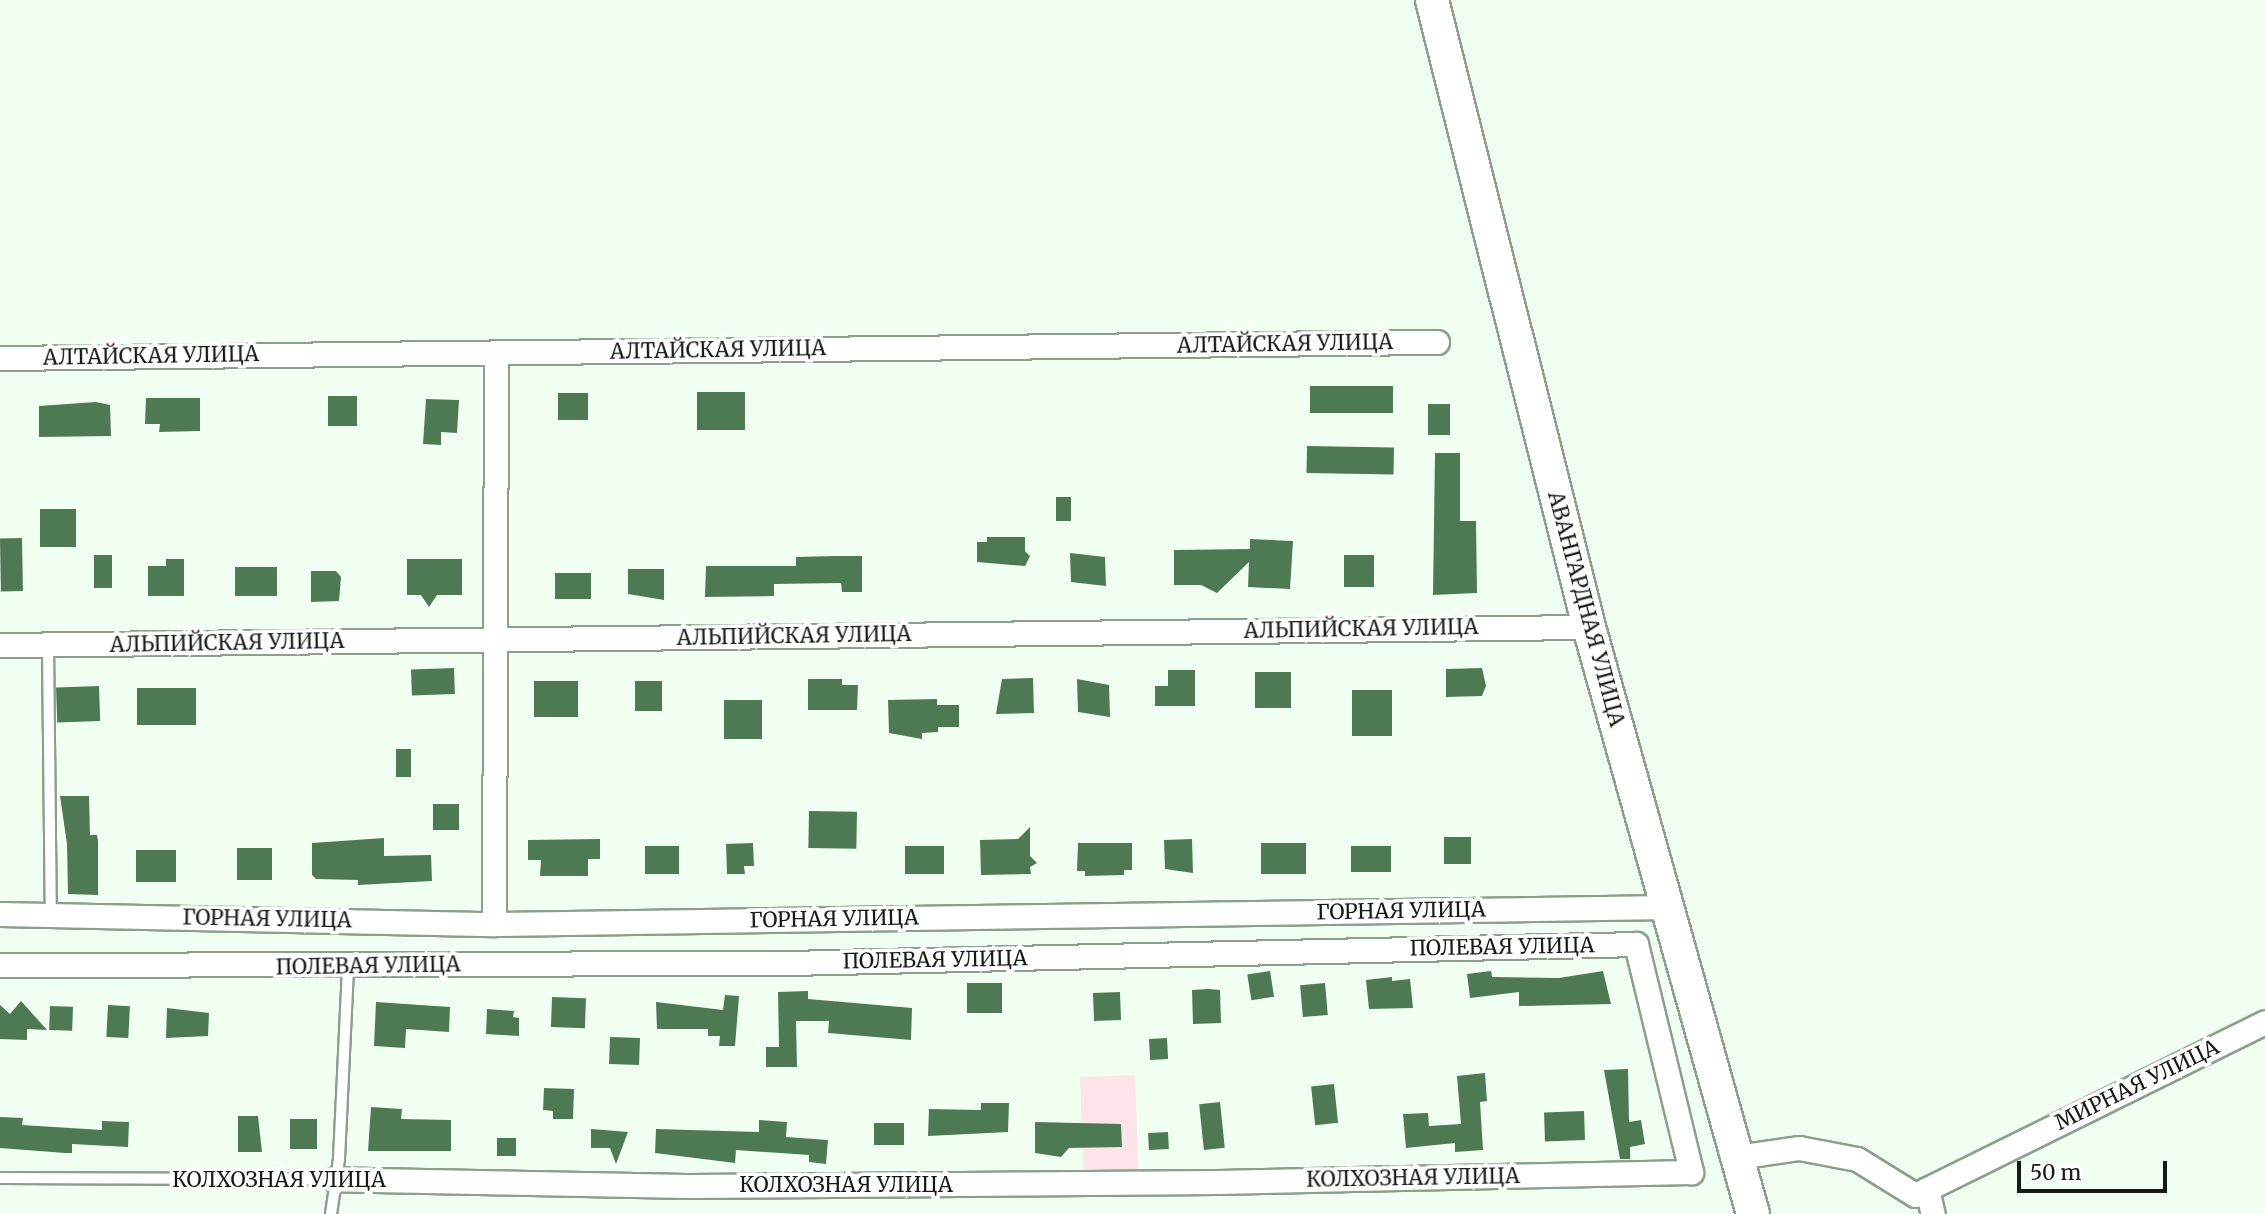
<!DOCTYPE html>
<meta charset="utf-8">
<style>
body{margin:0}
#map{position:relative;width:2265px;height:1214px;overflow:hidden;background:#f1fff2;font-family:Merriweather,serif}
div>[style]{position:absolute}
.green>*{inset:0;background:#fce4e8;transform-origin:0 0}
.building>*{inset:0;background:#4e7a53;transform-origin:0 0}
.roads{filter:drop-shadow(2px 0 #8a9f8c) drop-shadow(-2px 0 #8a9f8c) drop-shadow(0 2px #8a9f8c) drop-shadow(0 -2px #8a9f8c)}
.service>*{height:10px;margin:-5px;padding:0 5px;transform-origin:5px;border-radius:5px;background:#fff}
.minor>*{height:23px;margin:-11.5px;padding:0 11.5px;transform-origin:11.5px;border-radius:11.5px;background:#fff}
.secondary>*{height:32px;margin:-16px;padding:0 16px;transform-origin:16px;border-radius:16px;background:#fff}
span{translate:-50% -50%;white-space:nowrap;text-align:center;line-height:1.15;-webkit-text-stroke:7px #fff;paint-order:stroke}
.street-label{font-size:21px;color:#131b13}
.scale{position:absolute;left:2017px;top:1161px;width:150px;height:32px;box-sizing:border-box;border:4px solid #131b13;border-top:0;padding-left:9px;font-size:21px;line-height:24px;white-space:nowrap;color:#131b13;-webkit-text-stroke:5px #fff;paint-order:stroke}
</style>
<div id="map">
<div class="green">
<i style="left:1135px;top:1075px;width:97px;height:55px;rotate:88deg"></i>
</div>
<div class="building">
<i style="left:1310px;top:386px;width:83px;height:27px"></i>
<i style="left:745px;top:392px;width:38px;height:48px;rotate:90deg"></i>
<i style="left:588px;top:393px;width:27px;height:30px;rotate:90deg"></i>
<i style="left:357px;top:396px;width:30px;height:29px;rotate:90deg"></i>
<i style="clip-path:polygon(146px 398px,200px 398px,200px 431px,159px 432px,160px 424px,145px 424px)"></i>
<i style="clip-path:polygon(426px 399px,459px 400px,457px 433px,441px 432px,441px 445px,423px 444px)"></i>
<i style="clip-path:polygon(96px 402px,110px 405px,111px 436px,39px 437px,39px 406px)"></i>
<i style="left:1428px;top:404px;width:22px;height:31px"></i>
<i style="left:1307px;top:446px;width:87px;height:27px;rotate:1deg"></i>
<i style="clip-path:polygon(1435px 453px,1460px 453px,1460px 521px,1476px 521px,1477px 593px,1433px 595px)"></i>
<i style="left:1056px;top:497px;width:15px;height:24px"></i>
<i style="left:76px;top:509px;width:38px;height:36px;rotate:90deg"></i>
<i style="clip-path:polygon(987px 537px,1025px 537px,1025px 551px,1030px 556px,1025px 566px,977px 562px,977px 542px,987px 542px)"></i>
<i style="left:22px;top:538px;width:53px;height:22px;rotate:89deg"></i>
<i style="clip-path:polygon(1250px 539px,1293px 541px,1290px 589px,1248px 587px,1249px 562px,1217px 593px,1201px 585px,1174px 585px,1174px 550px,1250px 549px)"></i>
<i style="clip-path:polygon(1070px 553px,1105px 557px,1106px 586px,1071px 582px)"></i>
<i style="left:94px;top:555px;width:18px;height:33px"></i>
<i style="left:1344px;top:555px;width:30px;height:32px"></i>
<i style="clip-path:polygon(835px 556px,862px 556px,862px 592px,842px 592px,841px 583px,774px 584px,774px 596px,705px 597px,706px 566px,796px 566px,796px 557px)"></i>
<i style="clip-path:polygon(166px 559px,184px 559px,184px 596px,148px 596px,148px 566px,166px 566px)"></i>
<i style="clip-path:polygon(407px 559px,462px 559px,462px 595px,437px 595px,429px 607px,421px 595px,407px 595px)"></i>
<i style="left:235px;top:567px;width:42px;height:29px"></i>
<i style="clip-path:polygon(628px 569px,664px 569px,664px 600px,628px 594px)"></i>
<i style="clip-path:polygon(311px 571px,336px 571px,341px 577px,339px 601px,311px 602px)"></i>
<i style="left:555px;top:573px;width:36px;height:26px"></i>
<i style="left:454px;top:668px;width:26px;height:43px;rotate:88deg"></i>
<i style="clip-path:polygon(1482px 668px,1486px 686px,1482px 696px,1446px 697px,1446px 669px)"></i>
<i style="clip-path:polygon(1168px 670px,1195px 670px,1195px 706px,1155px 706px,1155px 686px,1168px 686px)"></i>
<i style="left:1255px;top:672px;width:36px;height:36px"></i>
<i style="clip-path:polygon(1033px 678px,1034px 713px,996px 714px,1002px 679px)"></i>
<i style="clip-path:polygon(808px 679px,842px 679px,842px 685px,858px 685px,857px 710px,808px 710px)"></i>
<i style="clip-path:polygon(1077px 679px,1109px 685px,1110px 717px,1078px 712px)"></i>
<i style="left:578px;top:681px;width:36px;height:44px;rotate:90deg"></i>
<i style="left:635px;top:681px;width:27px;height:30px"></i>
<i style="left:99px;top:686px;width:35px;height:43px;rotate:88deg"></i>
<i style="left:137px;top:688px;width:59px;height:37px"></i>
<i style="left:1352px;top:690px;width:40px;height:46px"></i>
<i style="clip-path:polygon(937px 699px,937px 705px,959px 705px,959px 727px,938px 727px,938px 732px,922px 733px,922px 739px,889px 733px,888px 700px)"></i>
<i style="left:724px;top:700px;width:38px;height:39px"></i>
<i style="left:396px;top:749px;width:15px;height:28px"></i>
<i style="clip-path:polygon(60px 796px,89px 796px,90px 835px,97px 835px,98px 841px,98px 895px,68px 894px,67px 844px)"></i>
<i style="left:459px;top:804px;width:26px;height:26px;rotate:90deg"></i>
<i style="left:809px;top:811px;width:48px;height:37px;rotate:1deg"></i>
<i style="clip-path:polygon(1030px 827px,1030px 856px,1037px 863px,1030px 867px,1031px 874px,981px 875px,980px 840px,1018px 839px)"></i>
<i style="left:1471px;top:837px;width:27px;height:27px;rotate:90deg"></i>
<i style="clip-path:polygon(384px 838px,384px 856px,431px 855px,432px 881px,358px 885px,358px 880px,316px 879px,312px 875px,312px 843px)"></i>
<i style="clip-path:polygon(600px 839px,600px 859px,588px 859px,588px 876px,540px 876px,541px 860px,528px 860px,528px 840px)"></i>
<i style="clip-path:polygon(1192px 839px,1193px 873px,1165px 869px,1164px 840px)"></i>
<i style="clip-path:polygon(753px 843px,754px 866px,744px 866px,745px 874px,727px 874px,726px 844px)"></i>
<i style="clip-path:polygon(1078px 843px,1132px 843px,1132px 870px,1124px 870px,1124px 875px,1085px 876px,1085px 871px,1077px 871px)"></i>
<i style="left:1261px;top:843px;width:45px;height:31px"></i>
<i style="left:645px;top:846px;width:34px;height:28px"></i>
<i style="left:905px;top:846px;width:39px;height:28px"></i>
<i style="left:1351px;top:846px;width:40px;height:26px"></i>
<i style="left:237px;top:848px;width:35px;height:32px"></i>
<i style="left:136px;top:850px;width:40px;height:32px"></i>
<i style="left:1270px;top:971px;width:26px;height:23px;rotate:81deg"></i>
<i style="clip-path:polygon(1491px 971px,1492px 977px,1559px 978px,1603px 971px,1611px 1004px,1519px 1006px,1519px 992px,1470px 998px,1467px 974px)"></i>
<i style="clip-path:polygon(1392px 977px,1392px 981px,1410px 979px,1413px 1008px,1369px 1009px,1366px 980px)"></i>
<i style="left:967px;top:983px;width:35px;height:30px"></i>
<i style="left:1325px;top:983px;width:32px;height:25px;rotate:85deg"></i>
<i style="clip-path:polygon(1208px 989px,1220px 990px,1221px 1023px,1193px 1024px,1192px 990px)"></i>
<i style="clip-path:polygon(808px 991px,808px 999px,912px 1008px,911px 1040px,828px 1033px,829px 1021px,796px 1021px,797px 1067px,766px 1067px,766px 1047px,779px 1047px,778px 992px)"></i>
<i style="left:1120px;top:992px;width:28px;height:27px;rotate:88deg"></i>
<i style="clip-path:polygon(725px 995px,739px 996px,735px 1046px,719px 1046px,720px 1036px,708px 1036px,708px 1029px,657px 1029px,656px 1002px,723px 1010px)"></i>
<i style="left:552px;top:997px;width:34px;height:30px;rotate:2deg"></i>
<i style="clip-path:polygon(21px 1001px,47px 1030px,27px 1029px,27px 1040px,0 1039px,0 1005px,10px 1014px)"></i>
<i style="clip-path:polygon(376px 1002px,450px 1007px,449px 1032px,406px 1029px,405px 1048px,374px 1046px)"></i>
<i style="left:108px;top:1005px;width:22px;height:32px;rotate:3deg"></i>
<i style="left:50px;top:1006px;width:23px;height:24px;rotate:2deg"></i>
<i style="clip-path:polygon(167px 1008px,209px 1013px,208px 1036px,166px 1038px)"></i>
<i style="clip-path:polygon(487px 1009px,514px 1011px,513px 1017px,519px 1018px,519px 1036px,486px 1034px)"></i>
<i style="left:610px;top:1037px;width:30px;height:27px;rotate:2deg"></i>
<i style="left:1167px;top:1038px;width:21px;height:18px;rotate:87deg"></i>
<i style="clip-path:polygon(1628px 1069px,1629px 1122px,1641px 1120px,1645px 1144px,1630px 1147px,1630px 1159px,1620px 1159px,1604px 1070px)"></i>
<i style="clip-path:polygon(1485px 1073px,1487px 1101px,1480px 1102px,1483px 1150px,1455px 1152px,1455px 1143px,1406px 1148px,1403px 1114px,1428px 1113px,1429px 1126px,1461px 1124px,1457px 1076px)"></i>
<i style="left:1334px;top:1084px;width:39px;height:23px;rotate:84deg"></i>
<i style="clip-path:polygon(544px 1088px,574px 1089px,573px 1119px,553px 1119px,553px 1111px,543px 1110px)"></i>
<i style="left:1220px;top:1102px;width:46px;height:21px;rotate:84deg"></i>
<i style="clip-path:polygon(981px 1103px,1009px 1103px,1008px 1132px,928px 1136px,929px 1109px,981px 1110px)"></i>
<i style="clip-path:polygon(371px 1107px,402px 1109px,401px 1119px,451px 1120px,451px 1151px,368px 1151px)"></i>
<i style="left:1584px;top:1111px;width:29px;height:40px;rotate:88deg"></i>
<i style="clip-path:polygon(238px 1116px,258px 1116px,262px 1152px,238px 1152px)"></i>
<i style="clip-path:polygon(0 1117px,23px 1118px,22px 1125px,102px 1130px,102px 1121px,129px 1122px,128px 1147px,72px 1144px,72px 1153px,65px 1153px,0 1148px)"></i>
<i style="left:290px;top:1119px;width:27px;height:30px"></i>
<i style="clip-path:polygon(759px 1120px,787px 1122px,786px 1137px,828px 1140px,826px 1164px,809px 1162px,809px 1155px,736px 1150px,735px 1163px,655px 1153px,656px 1129px,759px 1132px)"></i>
<i style="clip-path:polygon(1035px 1122px,1121px 1124px,1122px 1147px,1069px 1148px,1061px 1157px,1035px 1153px)"></i>
<i style="left:904px;top:1123px;width:22px;height:30px;rotate:90deg"></i>
<i style="clip-path:polygon(591px 1129px,628px 1132px,616px 1164px,610px 1148px,591px 1148px)"></i>
<i style="left:1168px;top:1132px;width:17px;height:20px;rotate:87deg"></i>
<i style="left:497px;top:1138px;width:19px;height:18px"></i>
</div>
<div class="roads">
<div class="service">
<i style="left:48px;top:645px;width:269px;rotate:89.4deg"></i>
<i style="left:0;top:1178px;width:334px;rotate:0.2deg"></i>
<i style="left:331px;top:1214px;width:56px;rotate:-81.7deg"></i>
<i style="left:339px;top:1159px;width:193px;rotate:-87.3deg"></i>
</div>
<div class="minor">
<i style="left:0;top:358px;width:1437px;rotate:-0.64deg"></i>
<i style="left:0;top:645px;width:1589px;rotate:-0.65deg"></i>
<i style="left:0;top:914px;width:494px;rotate:1.2deg"></i>
<i style="left:494px;top:924px;width:1174px;rotate:-0.83deg"></i>
<i style="left:494px;top:924px;width:571px;rotate:-89.8deg"></i>
<i style="left:0;top:965px;width:788px;rotate:-0.15deg"></i>
<i style="left:788px;top:963px;width:848px;rotate:-1.28deg"></i>
<i style="left:1636px;top:944px;width:235px;rotate:76.4deg"></i>
<i style="left:1691px;top:1172px;width:474px;rotate:178.8deg"></i>
<i style="left:1217px;top:1182px;width:530px;rotate:179.57deg"></i>
<i style="left:687px;top:1186px;width:353px;rotate:-178.9deg"></i>
<i style="left:1737px;top:1157px;width:63px;rotate:-8.3deg"></i>
<i style="left:1799px;top:1148px;width:59px;rotate:10.7deg"></i>
<i style="left:1857px;top:1159px;width:68px;rotate:31.8deg"></i>
<i style="left:1915px;top:1195px;width:390px;rotate:-26.3deg"></i>
<i style="left:1927px;top:1189px;width:26px;rotate:77deg"></i>
</div>
<div class="secondary">
<i style="left:1432px;top:0;width:646px;rotate:75.94deg"></i>
<i style="left:1589px;top:627px;width:609px;rotate:74.39deg"></i>
</div>
</div>
<div class="street-label">
<span style="left:1285px;top:344px;rotate:-1deg">АЛТАЙСКАЯ УЛИЦА</span>
<span style="left:718px;top:350px;rotate:-1deg">АЛТАЙСКАЯ УЛИЦА</span>
<span style="left:151px;top:356px;rotate:-1deg">АЛТАЙСКАЯ УЛИЦА</span>
<span style="left:1586px;top:609px;rotate:75deg">АВАНГАРДНАЯ УЛИЦА</span>
<span style="left:1361px;top:629px;rotate:-1deg">АЛЬПИЙСКАЯ УЛИЦА</span>
<span style="left:794px;top:636px;rotate:-1deg">АЛЬПИЙСКАЯ УЛИЦА</span>
<span style="left:227px;top:643px;rotate:-1deg">АЛЬПИЙСКАЯ УЛИЦА</span>
<span style="left:1401px;top:911px;rotate:-1deg">ГОРНАЯ УЛИЦА</span>
<span style="left:267px;top:919px;rotate:1deg">ГОРНАЯ УЛИЦА</span>
<span style="left:834px;top:919px;rotate:-1deg">ГОРНАЯ УЛИЦА</span>
<span style="left:1502px;top:947px;rotate:-1deg">ПОЛЕВАЯ УЛИЦА</span>
<span style="left:935px;top:960px;rotate:-1deg">ПОЛЕВАЯ УЛИЦА</span>
<span style="left:368px;top:966px;rotate:-1deg">ПОЛЕВАЯ УЛИЦА</span>
<span style="left:2137px;top:1085px;rotate:-26deg">МИРНАЯ УЛИЦА</span>
<span style="left:1413px;top:1178px;rotate:-1deg">КОЛХОЗНАЯ УЛИЦА</span>
<span style="left:279px;top:1180px">КОЛХОЗНАЯ УЛИЦА</span>
<span style="left:846px;top:1185px">КОЛХОЗНАЯ УЛИЦА</span>
</div>
<div class="scale">50 m</div>
</div>
